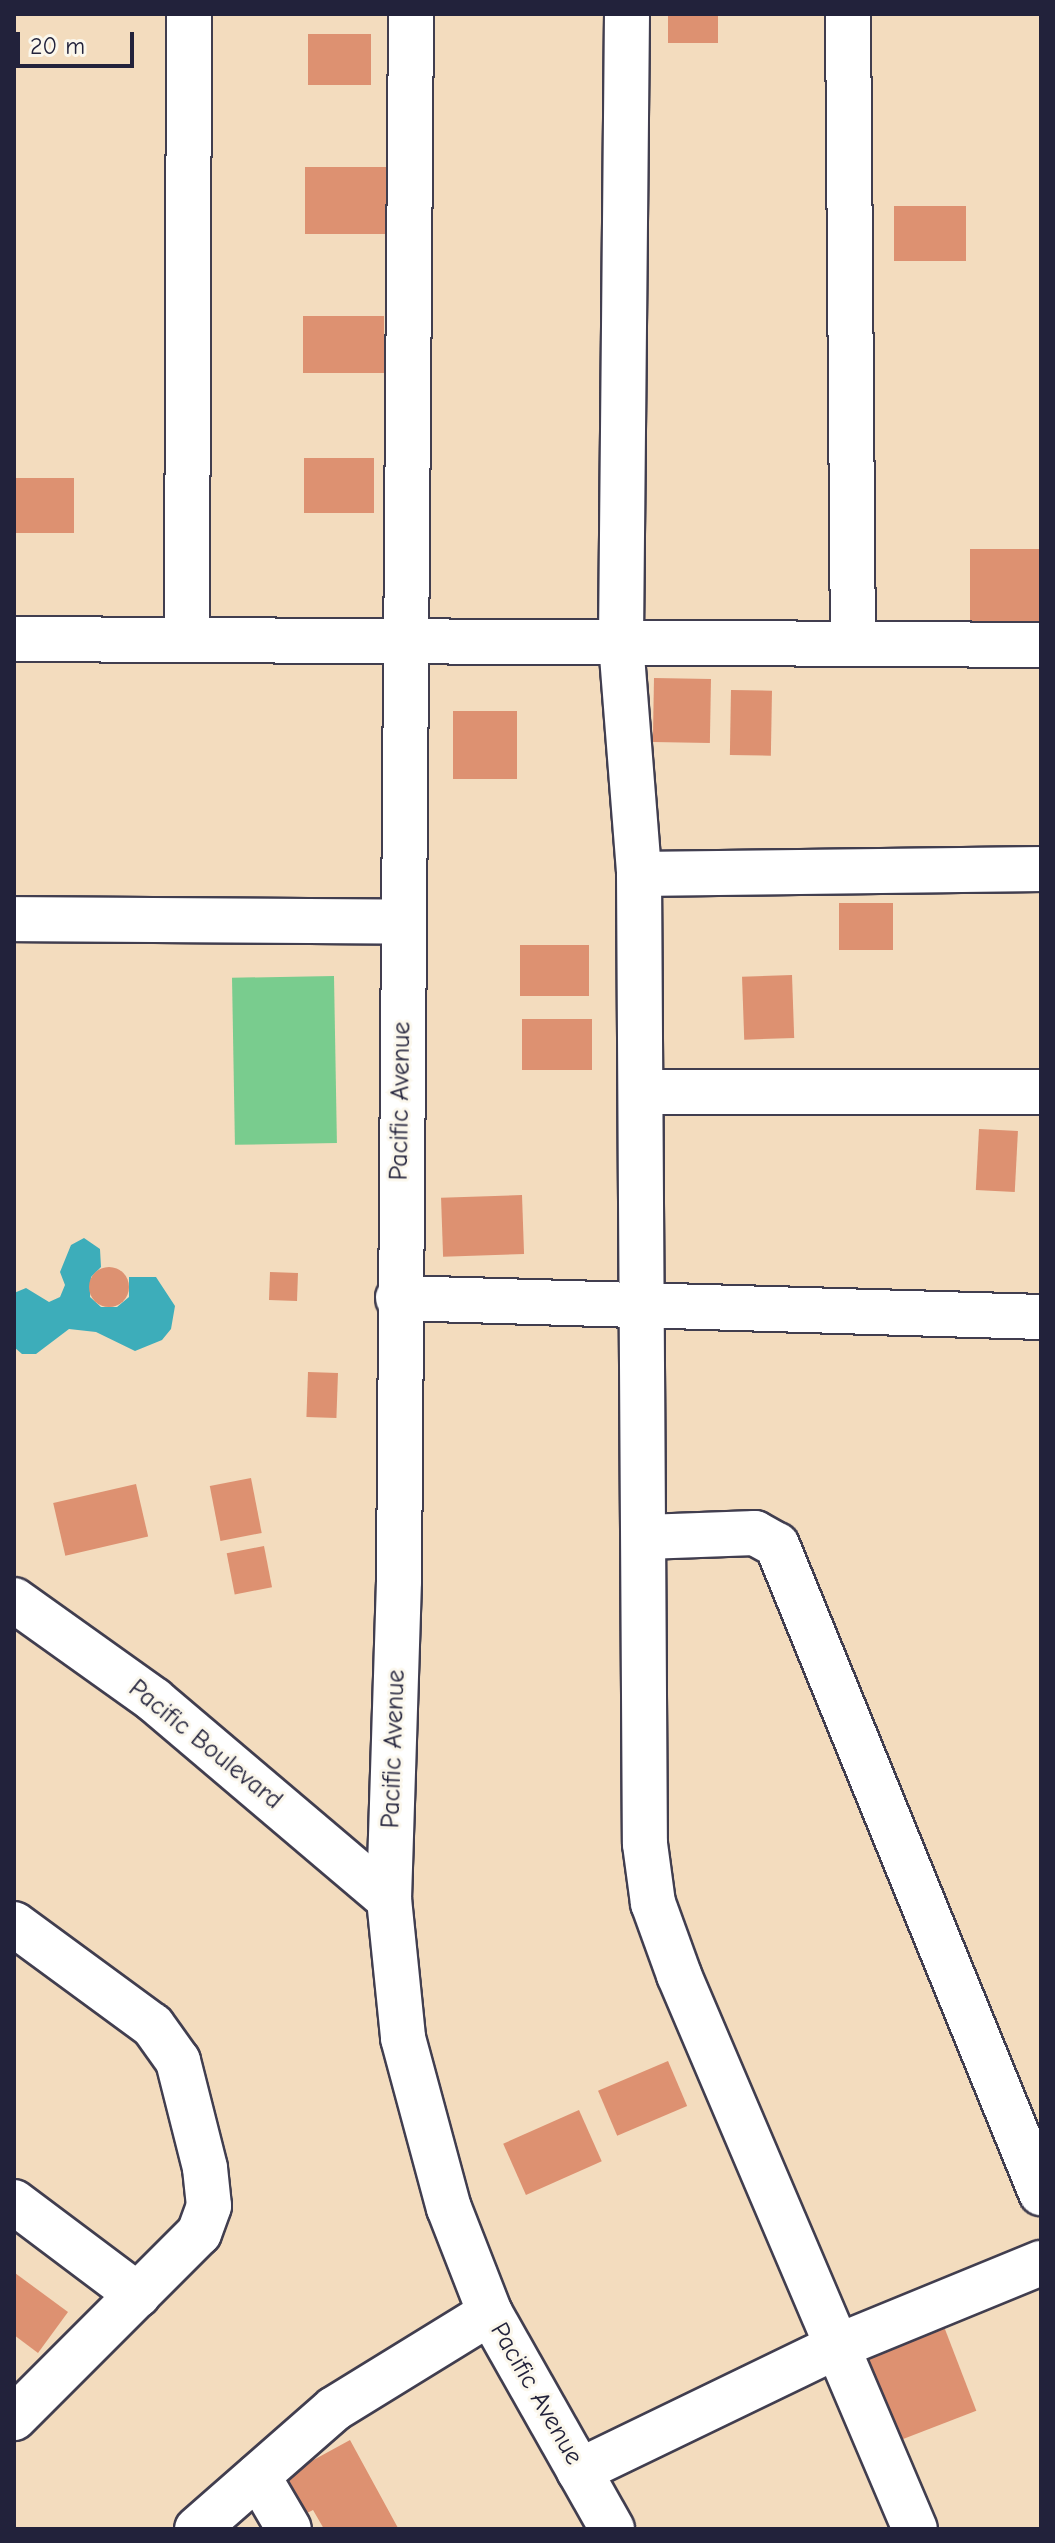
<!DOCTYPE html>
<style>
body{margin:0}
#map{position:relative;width:1055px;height:2543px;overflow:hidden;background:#f3dcbe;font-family:"Comic Neue",sans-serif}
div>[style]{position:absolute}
.green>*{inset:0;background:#79cc8e;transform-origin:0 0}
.water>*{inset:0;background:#3dadba}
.building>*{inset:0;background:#dd9171;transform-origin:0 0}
.round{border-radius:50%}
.roads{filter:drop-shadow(2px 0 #413e4f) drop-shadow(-2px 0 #413e4f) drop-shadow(0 2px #413e4f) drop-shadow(0 -2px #413e4f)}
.street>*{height:44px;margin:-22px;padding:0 22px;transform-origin:22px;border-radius:22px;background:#fff}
span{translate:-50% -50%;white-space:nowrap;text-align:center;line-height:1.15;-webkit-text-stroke:6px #fbf7ec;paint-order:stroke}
.street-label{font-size:26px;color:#22223b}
.frame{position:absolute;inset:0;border:16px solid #22223b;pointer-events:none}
.scale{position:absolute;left:16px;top:32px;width:118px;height:36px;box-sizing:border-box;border:4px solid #22223b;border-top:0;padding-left:10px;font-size:24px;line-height:28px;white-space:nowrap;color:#22223b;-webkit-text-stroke:6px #fbf7ec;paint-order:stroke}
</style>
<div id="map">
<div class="green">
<i style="left:334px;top:976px;width:167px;height:102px;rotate:89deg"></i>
</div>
<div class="water">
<i style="clip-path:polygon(84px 1238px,100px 1249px,101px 1267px,91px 1277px,90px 1297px,101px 1307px,117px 1307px,129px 1297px,129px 1277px,156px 1277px,175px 1306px,171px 1329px,162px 1340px,135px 1351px,96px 1332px,69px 1329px,36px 1354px,22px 1354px,14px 1347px,14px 1293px,26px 1288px,49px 1302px,60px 1297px,65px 1285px,60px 1272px,71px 1245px)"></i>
</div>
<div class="building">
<i style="left:668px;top:14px;width:50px;height:29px"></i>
<i style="left:308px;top:34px;width:63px;height:51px"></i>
<i style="left:305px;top:167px;width:82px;height:67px"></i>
<i style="left:894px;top:206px;width:72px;height:55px"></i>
<i style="left:303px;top:316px;width:81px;height:57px"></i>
<i style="left:304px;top:458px;width:70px;height:55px"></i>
<i style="left:14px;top:478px;width:60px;height:55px"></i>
<i style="left:970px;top:549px;width:71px;height:72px"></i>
<i style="left:654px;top:678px;width:57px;height:64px;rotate:1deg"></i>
<i style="left:731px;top:690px;width:41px;height:65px;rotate:1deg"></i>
<i style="left:453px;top:711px;width:64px;height:68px"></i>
<i style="left:839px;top:903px;width:54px;height:47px"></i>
<i style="left:520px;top:945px;width:69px;height:51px"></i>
<i style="left:792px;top:975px;width:63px;height:50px;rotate:88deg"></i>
<i style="left:592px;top:1019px;width:51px;height:70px;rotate:90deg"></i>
<i style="left:979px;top:1129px;width:39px;height:61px;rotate:3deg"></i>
<i style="left:522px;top:1195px;width:59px;height:81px;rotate:88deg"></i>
<i class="round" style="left:89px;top:1267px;width:40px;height:40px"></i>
<i style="left:270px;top:1272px;width:28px;height:28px;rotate:2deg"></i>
<i style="left:308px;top:1372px;width:30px;height:45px;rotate:2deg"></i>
<i style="left:251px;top:1478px;width:56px;height:42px;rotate:79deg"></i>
<i style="left:136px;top:1484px;width:54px;height:85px;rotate:77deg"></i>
<i style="left:264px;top:1546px;width:42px;height:38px;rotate:79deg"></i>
<i style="left:668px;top:2061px;width:49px;height:76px;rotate:67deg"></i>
<i style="left:579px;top:2110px;width:56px;height:83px;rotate:66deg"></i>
<i style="clip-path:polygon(15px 2273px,68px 2312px,38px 2353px,14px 2335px)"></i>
<i style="left:943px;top:2324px;width:93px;height:86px;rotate:69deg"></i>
<i style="clip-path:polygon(350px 2440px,398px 2528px,395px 2529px,324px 2529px,313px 2510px,307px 2513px,286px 2475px)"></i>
</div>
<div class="roads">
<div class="street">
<i style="left:411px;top:14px;width:1567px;rotate:90.44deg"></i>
<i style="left:399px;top:1581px;width:318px;rotate:91.8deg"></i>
<i style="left:389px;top:1899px;width:140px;rotate:84.2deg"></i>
<i style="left:403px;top:2038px;width:176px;rotate:74.9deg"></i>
<i style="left:449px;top:2208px;width:113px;rotate:68.7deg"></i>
<i style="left:490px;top:2313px;width:248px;rotate:60.5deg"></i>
<i style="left:627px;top:14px;width:629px;rotate:90.55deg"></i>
<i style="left:621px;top:643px;width:232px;rotate:85.5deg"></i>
<i style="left:639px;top:874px;width:970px;rotate:89.65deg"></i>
<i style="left:645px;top:1844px;width:60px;rotate:82.3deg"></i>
<i style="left:653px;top:1903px;width:77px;rotate:70.1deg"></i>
<i style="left:679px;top:1975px;width:602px;rotate:66.93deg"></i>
<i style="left:848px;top:14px;width:630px;rotate:89.55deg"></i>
<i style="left:14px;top:639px;width:1027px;rotate:0.33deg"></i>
<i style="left:187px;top:640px;width:626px;rotate:-89.82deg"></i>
<i style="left:639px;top:874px;width:402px;rotate:-0.7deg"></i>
<i style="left:14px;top:919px;width:389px;rotate:0.4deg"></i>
<i style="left:643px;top:1097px;width:11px;rotate:-27deg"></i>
<i style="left:653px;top:1092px;width:388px"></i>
<i style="left:398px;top:1298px;width:643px;rotate:1.69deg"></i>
<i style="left:645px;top:1537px;width:110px;rotate:-2.1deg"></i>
<i style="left:755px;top:1533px;width:25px;rotate:29deg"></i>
<i style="left:777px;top:1545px;width:700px;rotate:67.83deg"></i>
<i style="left:14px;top:1600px;width:172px;rotate:35.5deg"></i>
<i style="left:154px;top:1700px;width:308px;rotate:40.3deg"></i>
<i style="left:14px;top:1924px;width:172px;rotate:36.3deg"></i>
<i style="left:153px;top:2026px;width:43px;rotate:54.5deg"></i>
<i style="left:178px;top:2061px;width:110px;rotate:75.8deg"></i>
<i style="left:205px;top:2168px;width:38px;rotate:84deg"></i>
<i style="left:209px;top:2206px;width:29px;rotate:110deg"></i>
<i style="left:199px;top:2233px;width:262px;rotate:135deg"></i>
<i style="left:14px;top:2202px;width:155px;rotate:36.9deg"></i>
<i style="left:579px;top:2471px;width:285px;rotate:-25.8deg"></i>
<i style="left:836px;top:2347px;width:222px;rotate:-22.3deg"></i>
<i style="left:258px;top:2476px;width:61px;rotate:59.7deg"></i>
<i style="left:197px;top:2529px;width:182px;rotate:-41.2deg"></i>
<i style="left:334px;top:2409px;width:183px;rotate:-31.6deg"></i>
</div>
</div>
<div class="street-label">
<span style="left:401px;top:1101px;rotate:-89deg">Pacific Avenue</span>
<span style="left:205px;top:1745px;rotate:39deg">Pacific Boulevard</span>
<span style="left:394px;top:1749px;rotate:-88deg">Pacific Avenue</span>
<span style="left:536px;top:2394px;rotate:60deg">Pacific Avenue</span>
</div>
<div class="frame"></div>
<div class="scale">20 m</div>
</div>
